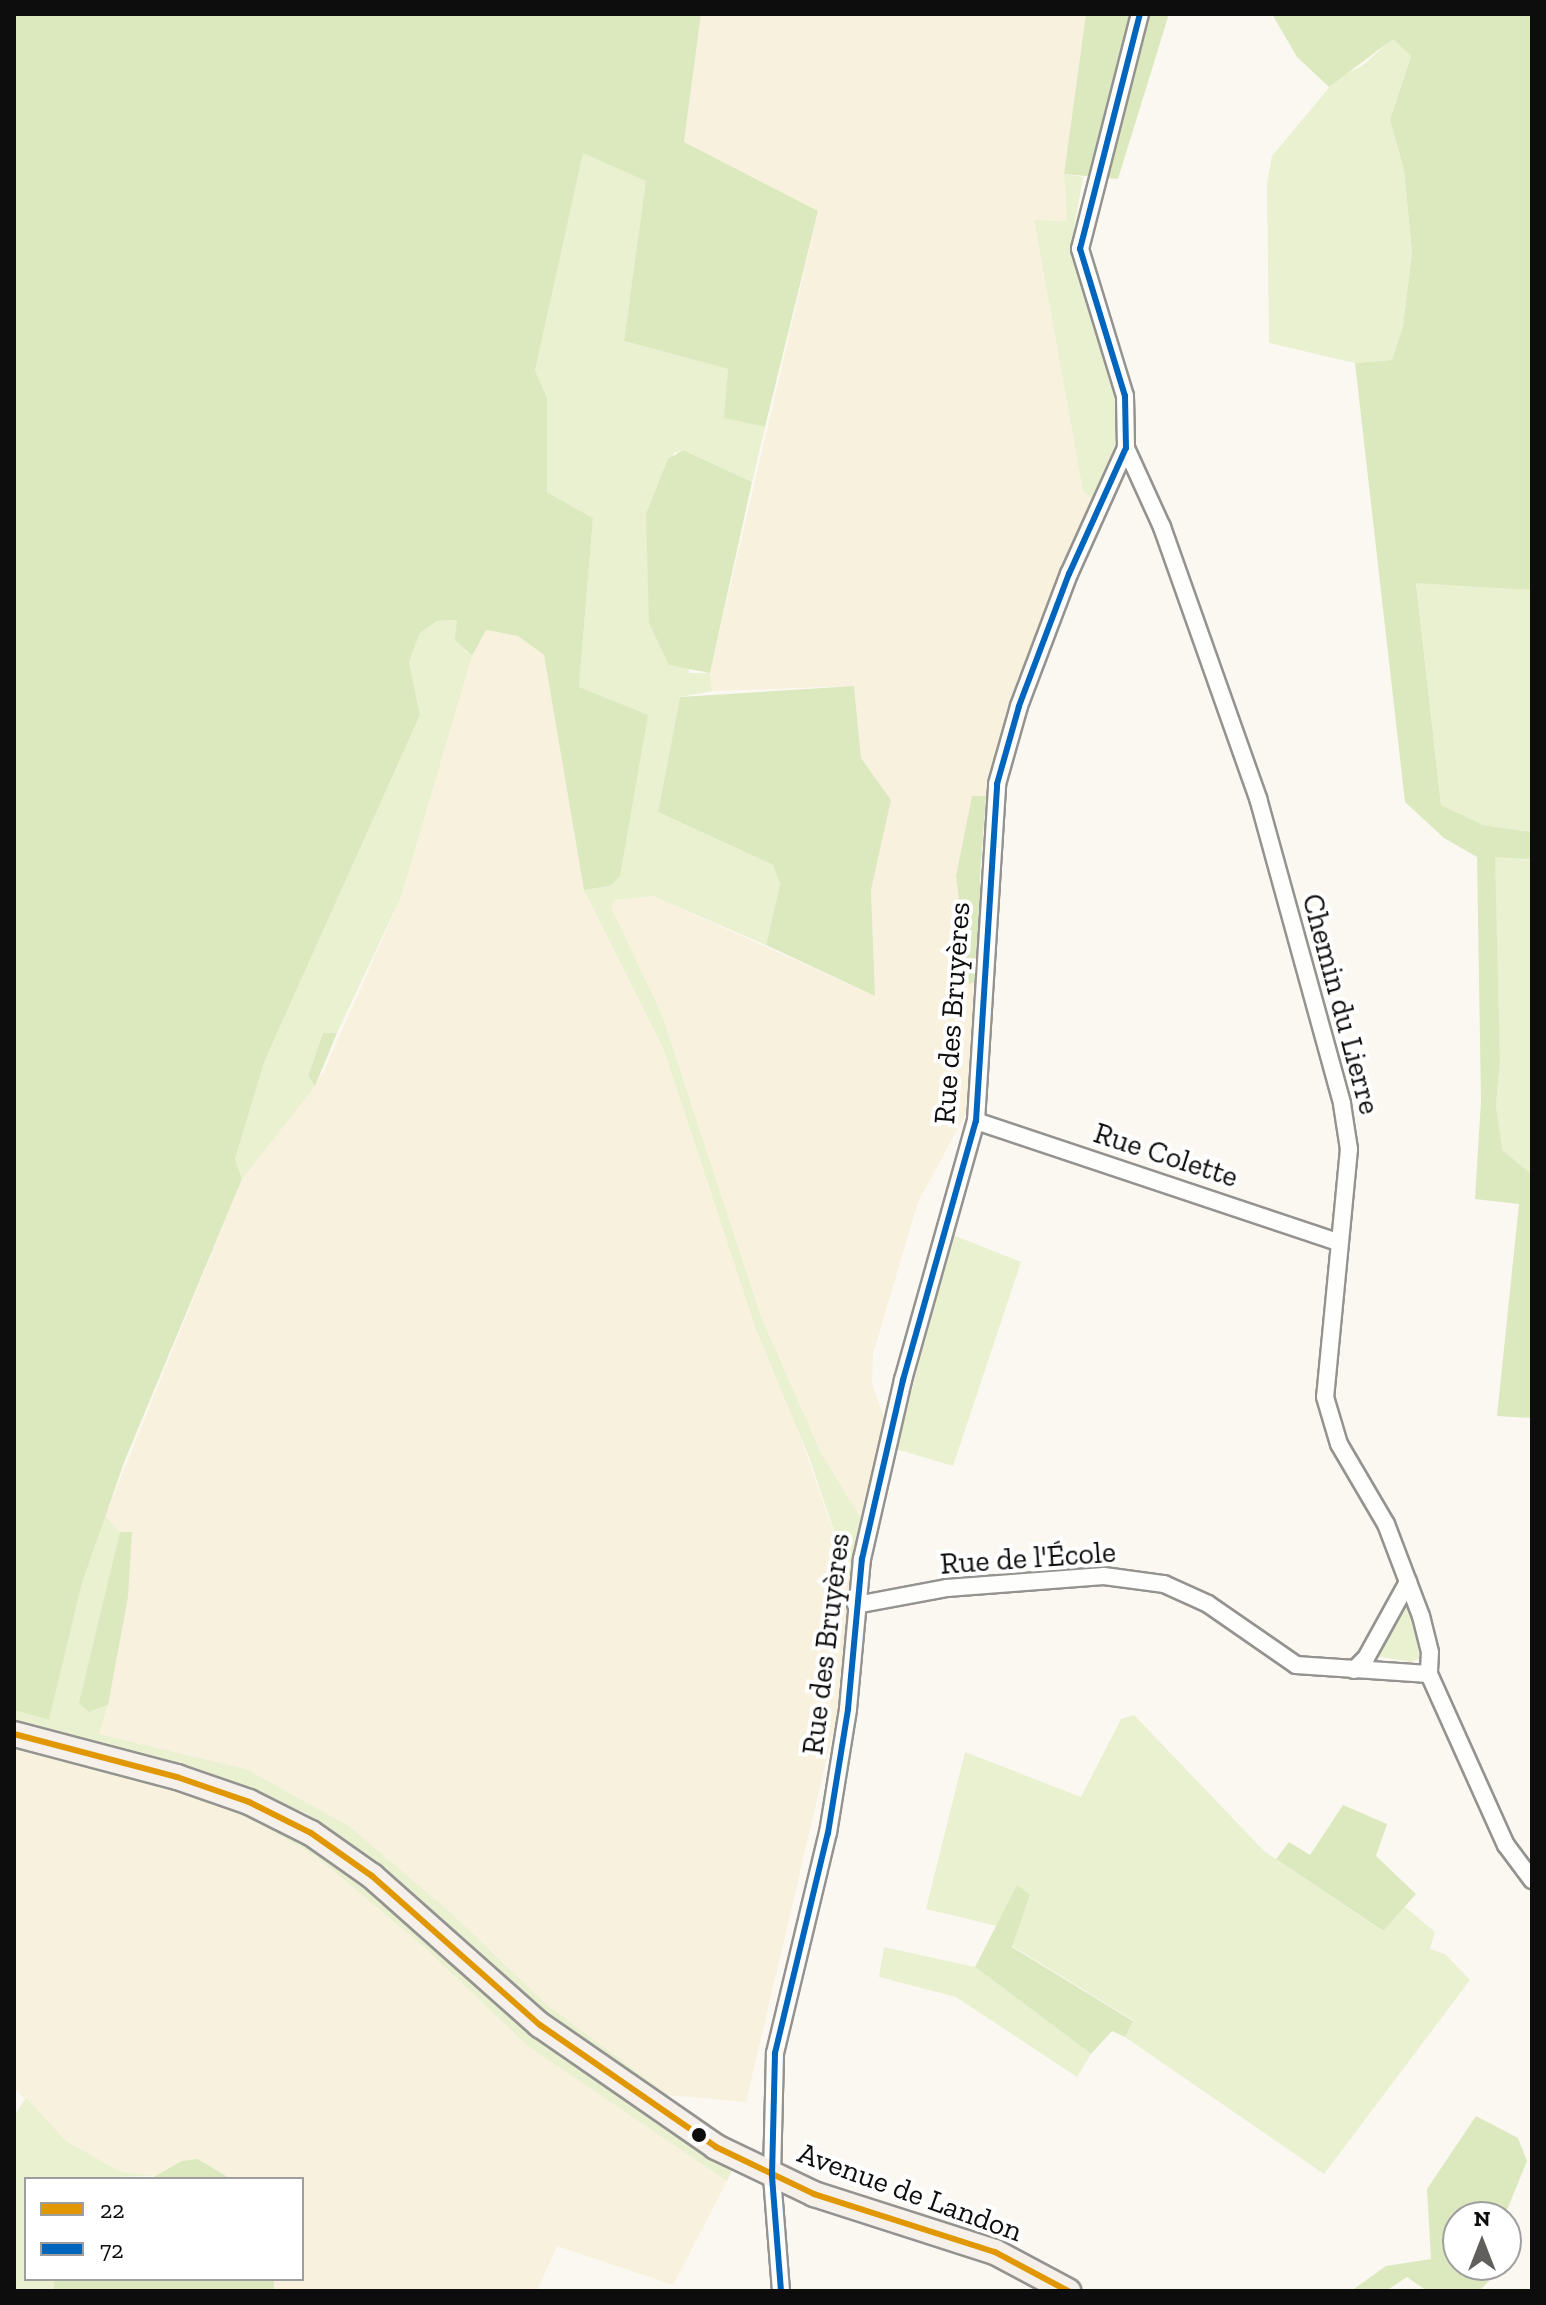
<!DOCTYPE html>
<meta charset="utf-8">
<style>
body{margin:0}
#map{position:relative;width:1546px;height:2305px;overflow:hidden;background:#fbf8f2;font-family:"Zilla Slab",serif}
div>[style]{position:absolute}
.farmland>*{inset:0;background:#f8f1de}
.green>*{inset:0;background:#e9f1d1}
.forest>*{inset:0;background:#dce9bf;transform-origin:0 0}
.roads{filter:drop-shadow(2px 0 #949390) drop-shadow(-2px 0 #949390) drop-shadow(0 2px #949390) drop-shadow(0 -2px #949390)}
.street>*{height:16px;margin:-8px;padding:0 8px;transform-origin:8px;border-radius:8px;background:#fefefd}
.secondary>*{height:24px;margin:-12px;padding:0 12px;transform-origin:12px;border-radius:12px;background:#f5f1ea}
.bus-1>*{height:6px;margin:-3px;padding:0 3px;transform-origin:3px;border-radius:3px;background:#e09701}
.bus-2>*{height:6px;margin:-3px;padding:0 3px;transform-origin:3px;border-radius:3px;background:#0065bd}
.dots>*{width:22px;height:22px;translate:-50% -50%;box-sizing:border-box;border:4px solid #fff;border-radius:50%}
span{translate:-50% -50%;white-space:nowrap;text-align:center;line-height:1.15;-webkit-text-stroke:8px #fff;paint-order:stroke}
.street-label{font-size:30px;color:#0d0d0d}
.frame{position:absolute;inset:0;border:16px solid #0d0d0d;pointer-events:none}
.legend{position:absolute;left:24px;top:2177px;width:280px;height:104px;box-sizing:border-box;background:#fff;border:2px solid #9e9e9e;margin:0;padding:10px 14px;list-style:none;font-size:24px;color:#0d0d0d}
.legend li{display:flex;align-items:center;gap:16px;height:40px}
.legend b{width:40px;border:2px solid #9e9e9e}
.north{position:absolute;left:1442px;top:2201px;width:80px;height:80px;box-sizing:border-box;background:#fff;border:2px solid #9e9e9e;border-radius:50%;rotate:0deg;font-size:22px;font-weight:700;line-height:32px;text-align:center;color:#0d0d0d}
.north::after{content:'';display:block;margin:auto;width:28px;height:36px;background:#605f5d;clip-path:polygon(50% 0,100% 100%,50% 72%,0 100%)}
</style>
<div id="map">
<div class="farmland">
<i style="clip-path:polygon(701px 14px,1086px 14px,1064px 174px,1067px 221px,1034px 220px,1083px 491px,1093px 499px,1009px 714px,986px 796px,972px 797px,956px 876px,970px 983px,981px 979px,969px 1108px,918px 1202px,873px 1354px,872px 1384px,886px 1423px,863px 1522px,820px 1451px,761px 1315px,662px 1015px,611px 907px,613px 900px,653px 896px,875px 996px,871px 890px,891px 800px,861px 758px,854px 686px,712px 691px,710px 673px,818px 212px,684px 142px)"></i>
<i style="clip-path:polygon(485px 630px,518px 636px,544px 655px,584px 890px,664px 1050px,851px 1581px,836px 1719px,746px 2102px,668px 2095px,546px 2004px,451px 1913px,349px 1826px,246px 1769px,98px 1734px,108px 1705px,132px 1533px,120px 1532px,105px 1516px,242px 1179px,323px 1073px,401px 897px,472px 656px)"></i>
<i style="clip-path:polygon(14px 1749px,157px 1785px,250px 1818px,318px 1858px,425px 1948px,529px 2047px,727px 2181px,673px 2285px,557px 2246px,537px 2291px,269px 2291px,274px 2279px,302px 2279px,302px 2179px,231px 2179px,198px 2159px,154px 2176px,121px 2172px,66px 2141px,14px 2088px)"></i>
</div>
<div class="green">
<i style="clip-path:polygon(1393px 38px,1411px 56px,1390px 120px,1404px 170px,1412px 253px,1403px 326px,1392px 360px,1355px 363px,1269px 343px,1267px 183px,1272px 156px,1338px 77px,1362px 66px)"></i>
<i style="clip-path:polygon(583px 152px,647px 181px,624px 341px,728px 369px,725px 418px,765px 427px,752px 482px,683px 450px,673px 453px,689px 673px,710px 673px,712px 691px,680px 697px,658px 812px,773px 865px,780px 884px,766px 945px,653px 896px,614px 900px,611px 907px,662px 1015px,761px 1316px,820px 1451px,863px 1522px,851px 1581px,809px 1457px,756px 1329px,664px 1050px,584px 890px,610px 886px,579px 687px,593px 518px,547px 492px,535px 371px)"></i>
<i style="clip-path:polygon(1064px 174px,1083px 177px,1074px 228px,1076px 270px,1119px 405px,1117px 440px,1093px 499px,1083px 491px,1034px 220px,1067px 221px)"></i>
<i style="clip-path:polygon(1416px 582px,1532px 590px,1532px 832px,1482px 825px,1441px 805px)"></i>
<i style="clip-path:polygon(458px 620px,465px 651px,472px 656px,401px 897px,337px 1033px,323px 1033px,308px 1076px,315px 1086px,242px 1179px,235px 1159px,265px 1060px,420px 715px,409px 662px,420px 633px,437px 621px)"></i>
<i style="clip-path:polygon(1494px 856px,1532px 859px,1532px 1175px,1501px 1150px,1496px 1105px,1500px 1061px)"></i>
<i style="clip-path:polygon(953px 1235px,1021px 1262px,953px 1466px,896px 1449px)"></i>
<i style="clip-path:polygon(105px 1516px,120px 1532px,94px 1649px,90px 1712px,108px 1705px,99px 1734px,246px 1769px,349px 1826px,451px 1913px,546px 2004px,668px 2095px,642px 2092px,524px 2000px,367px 1855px,306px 1813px,199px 1769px,14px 1720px,14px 1710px,49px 1720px,82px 1583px)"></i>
<i style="clip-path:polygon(1404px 1600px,1409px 1601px,1420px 1658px,1411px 1662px,1375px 1656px)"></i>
<i style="clip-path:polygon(1134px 1715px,1264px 1851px,1382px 1931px,1404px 1906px,1435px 1932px,1430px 1949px,1445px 1954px,1470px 1980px,1324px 2174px,1125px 2037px,1133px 2020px,1012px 1946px,1030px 1896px,1017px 1886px,997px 1926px,926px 1909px,965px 1752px,1081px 1797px,1121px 1719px)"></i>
<i style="clip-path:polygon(14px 1739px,192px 1784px,319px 1843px,734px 2167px,727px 2181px,529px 2047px,425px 1948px,318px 1858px,250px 1818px,157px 1785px,14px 1749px)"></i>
<i style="clip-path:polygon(884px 1947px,975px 1967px,1091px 2054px,1077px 2077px,956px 1997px,879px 1977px)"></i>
<i style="clip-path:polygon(26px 2098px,66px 2141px,121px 2172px,154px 2176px,26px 2179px,26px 2279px,54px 2279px,55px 2291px,14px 2291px,14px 2116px)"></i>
</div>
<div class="forest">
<i style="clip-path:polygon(14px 14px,701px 14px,684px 142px,818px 211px,765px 427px,724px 418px,728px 369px,624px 341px,646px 181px,583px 153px,535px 371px,547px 398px,547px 492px,593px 518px,579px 687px,648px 715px,620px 876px,610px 886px,584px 890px,544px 655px,518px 636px,486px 630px,472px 656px,455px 640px,457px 620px,437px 621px,420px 633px,409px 662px,420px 715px,265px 1060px,235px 1159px,242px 1179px,125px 1460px,82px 1583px,49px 1720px,14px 1710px)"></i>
<i style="clip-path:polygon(1086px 14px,1169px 14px,1118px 179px,1064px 174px)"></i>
<i style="clip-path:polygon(1272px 14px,1532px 14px,1532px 590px,1416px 583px,1441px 805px,1483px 825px,1532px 832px,1532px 859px,1495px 857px,1500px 1061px,1496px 1105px,1502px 1150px,1532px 1175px,1532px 1418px,1497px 1416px,1519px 1204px,1475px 1199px,1481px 1101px,1477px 857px,1444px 838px,1405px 802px,1355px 363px,1392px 360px,1403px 326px,1412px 253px,1404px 170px,1390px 120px,1411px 56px,1393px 39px,1329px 87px,1297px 57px)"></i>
<i style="clip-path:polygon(683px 450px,752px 482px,710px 673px,669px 665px,649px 623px,646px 514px,668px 459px)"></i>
<i style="clip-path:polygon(854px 686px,861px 758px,891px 800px,871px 890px,875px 996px,766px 945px,780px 884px,773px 865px,658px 812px,680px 697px)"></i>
<i style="clip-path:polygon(972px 796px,986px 796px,980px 876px,981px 979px,969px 984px,956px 876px)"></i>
<i style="clip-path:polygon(323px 1033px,337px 1033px,315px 1086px,308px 1076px)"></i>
<i style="clip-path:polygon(120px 1532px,132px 1532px,128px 1597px,108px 1705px,89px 1712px,79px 1703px)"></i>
<i style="clip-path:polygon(1343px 1805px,1387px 1824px,1376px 1856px,1416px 1894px,1383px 1931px,1276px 1859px,1289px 1842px,1310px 1855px)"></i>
<i style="clip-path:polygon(1017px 1885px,1030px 1895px,1012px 1947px,1133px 2021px,1125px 2037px,1112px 2031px,1091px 2054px,975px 1967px)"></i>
<i style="clip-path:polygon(1476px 2116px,1518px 2138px,1527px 2161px,1507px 2210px,1519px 2253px,1506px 2264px,1506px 2217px,1458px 2217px,1458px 2265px,1505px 2265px,1479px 2291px,1427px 2291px,1407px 2277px,1386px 2291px,1351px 2291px,1386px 2266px,1431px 2259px,1427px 2189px)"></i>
<i style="clip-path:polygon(198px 2159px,231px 2179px,150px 2179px,182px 2161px)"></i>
<i style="left:54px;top:2279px;width:220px;height:12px"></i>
</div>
<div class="roads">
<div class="street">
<i style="left:1126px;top:448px;width:87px;rotate:65.5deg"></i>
<i style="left:1162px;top:527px;width:288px;rotate:70.5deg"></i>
<i style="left:1258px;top:798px;width:317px;rotate:74.6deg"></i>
<i style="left:1342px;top:1104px;width:46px;rotate:81.2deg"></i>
<i style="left:1349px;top:1149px;width:249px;rotate:95.5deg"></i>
<i style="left:1325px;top:1397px;width:49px;rotate:73.4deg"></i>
<i style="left:1339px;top:1444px;width:93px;rotate:59.6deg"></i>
<i style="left:1386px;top:1524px;width:98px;rotate:69.2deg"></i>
<i style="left:1421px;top:1616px;width:37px;rotate:76deg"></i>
<i style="left:1430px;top:1652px;width:22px;rotate:93deg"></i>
<i style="left:976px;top:1121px;width:382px;rotate:18.5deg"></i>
<i style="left:856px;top:1605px;width:93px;rotate:-10.6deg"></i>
<i style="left:947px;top:1588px;width:157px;rotate:-4.4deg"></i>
<i style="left:1104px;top:1576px;width:61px;rotate:7.6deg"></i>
<i style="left:1164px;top:1584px;width:48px;rotate:24.4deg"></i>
<i style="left:1208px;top:1604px;width:107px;rotate:34.7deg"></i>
<i style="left:1296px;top:1665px;width:133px;rotate:3.9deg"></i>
<i style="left:1429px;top:1674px;width:188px;rotate:65.8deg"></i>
<i style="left:1506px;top:1845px;width:44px;rotate:53.4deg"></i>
<i style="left:1354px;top:1670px;width:17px;rotate:-45deg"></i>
<i style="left:1366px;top:1658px;width:87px;rotate:-61.1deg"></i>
<i style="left:781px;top:2291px;width:115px;rotate:-94.5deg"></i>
<i style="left:772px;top:2176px;width:123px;rotate:-88.6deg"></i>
<i style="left:775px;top:2053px;width:226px;rotate:-76.5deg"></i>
<i style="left:828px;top:1833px;width:126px;rotate:-80.8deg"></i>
<i style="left:848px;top:1709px;width:151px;rotate:-84.7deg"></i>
<i style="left:862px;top:1559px;width:184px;rotate:-77.1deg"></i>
<i style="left:903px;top:1380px;width:269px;rotate:-74.3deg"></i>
<i style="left:976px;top:1121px;width:338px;rotate:-86.4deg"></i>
<i style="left:997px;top:784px;width:81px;rotate:-74.2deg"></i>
<i style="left:1019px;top:706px;width:141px;rotate:-69.3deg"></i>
<i style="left:1069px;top:574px;width:138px;rotate:-65.7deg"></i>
<i style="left:1126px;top:448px;width:52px;rotate:-91.1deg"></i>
<i style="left:1125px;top:396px;width:154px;rotate:-107deg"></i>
<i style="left:1080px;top:249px;width:243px;rotate:-75.7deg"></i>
</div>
<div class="secondary">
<i style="left:14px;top:1734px;width:169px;rotate:14.8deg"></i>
<i style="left:177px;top:1777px;width:76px;rotate:19.1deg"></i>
<i style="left:249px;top:1802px;width:69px;rotate:26.6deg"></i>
<i style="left:311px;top:1833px;width:75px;rotate:35.2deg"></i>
<i style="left:372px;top:1876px;width:225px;rotate:41.6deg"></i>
<i style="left:540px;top:2025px;width:214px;rotate:34.7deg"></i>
<i style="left:716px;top:2147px;width:109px;rotate:25.6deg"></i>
<i style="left:814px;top:2194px;width:190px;rotate:17.8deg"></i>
<i style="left:995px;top:2252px;width:83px;rotate:28.1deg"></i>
</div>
</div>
<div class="bus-1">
<i style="left:14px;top:1734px;width:169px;rotate:14.8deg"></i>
<i style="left:177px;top:1777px;width:76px;rotate:19.1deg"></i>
<i style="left:249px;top:1802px;width:69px;rotate:26.6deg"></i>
<i style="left:311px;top:1833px;width:75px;rotate:35.2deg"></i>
<i style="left:372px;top:1876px;width:225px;rotate:41.6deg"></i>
<i style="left:540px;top:2025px;width:214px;rotate:34.7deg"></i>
<i style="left:716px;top:2147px;width:109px;rotate:25.6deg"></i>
<i style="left:814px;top:2194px;width:190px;rotate:17.8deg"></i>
<i style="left:995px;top:2252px;width:83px;rotate:28.1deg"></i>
</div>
<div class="bus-2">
<i style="left:781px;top:2291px;width:115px;rotate:-94.5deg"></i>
<i style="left:772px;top:2176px;width:123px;rotate:-88.6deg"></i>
<i style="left:775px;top:2053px;width:226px;rotate:-76.5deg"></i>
<i style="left:828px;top:1833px;width:126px;rotate:-80.8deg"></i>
<i style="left:848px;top:1709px;width:151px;rotate:-84.7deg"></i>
<i style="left:862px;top:1559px;width:184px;rotate:-77.1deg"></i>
<i style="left:903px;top:1380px;width:269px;rotate:-74.3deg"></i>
<i style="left:976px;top:1121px;width:338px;rotate:-86.4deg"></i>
<i style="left:997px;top:784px;width:81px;rotate:-74.2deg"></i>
<i style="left:1019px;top:706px;width:141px;rotate:-69.3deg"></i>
<i style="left:1069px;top:574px;width:138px;rotate:-65.7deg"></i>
<i style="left:1126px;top:448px;width:52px;rotate:-91.1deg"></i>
<i style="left:1125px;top:396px;width:154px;rotate:-107deg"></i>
<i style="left:1080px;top:249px;width:243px;rotate:-75.7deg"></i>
</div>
<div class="dots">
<i style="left:699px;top:2135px;background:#0d0d0d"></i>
</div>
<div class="street-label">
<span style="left:1341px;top:1004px;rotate:75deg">Chemin du Lierre</span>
<span style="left:952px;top:1013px;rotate:-86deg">Rue des Bruyères</span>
<span style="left:1166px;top:1155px;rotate:18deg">Rue Colette</span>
<span style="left:1028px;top:1558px;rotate:-4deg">Rue de l'École</span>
<span style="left:826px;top:1644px;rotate:-83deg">Rue des Bruyères</span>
<span style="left:910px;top:2192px;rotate:20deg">Avenue de Landon</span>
</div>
<div class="frame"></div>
<ul class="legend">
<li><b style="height:10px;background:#e09701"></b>22</li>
<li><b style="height:10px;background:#0065bd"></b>72</li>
</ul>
<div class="north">N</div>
</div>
